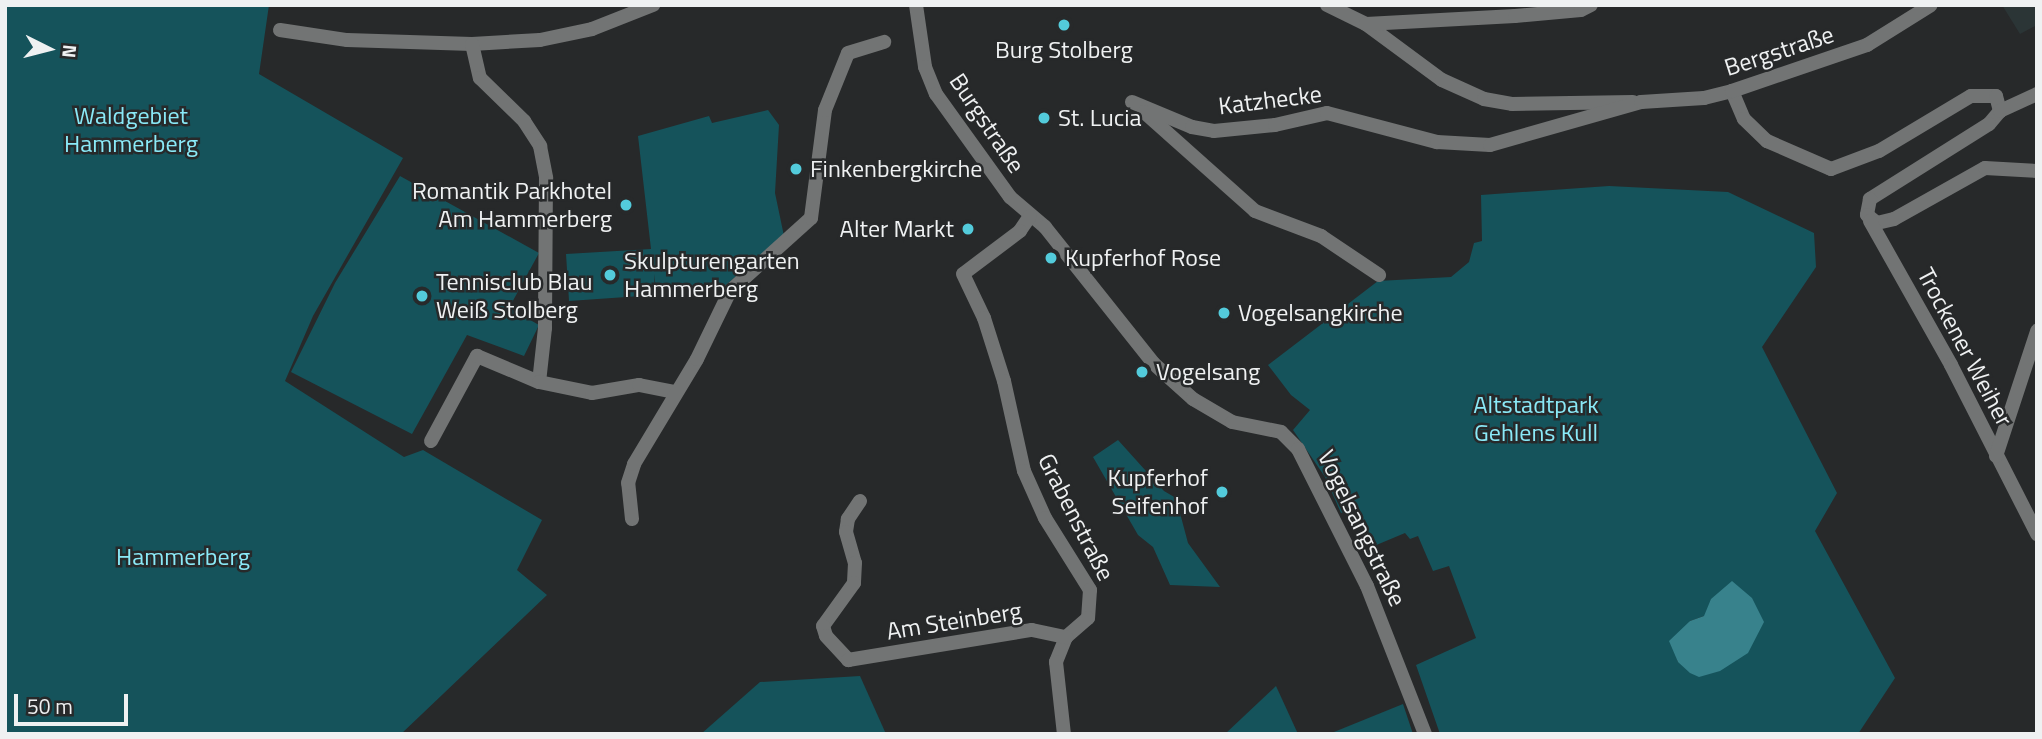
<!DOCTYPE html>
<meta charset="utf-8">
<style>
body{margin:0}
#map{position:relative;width:2042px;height:739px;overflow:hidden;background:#27292a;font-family:"Titillium Web",sans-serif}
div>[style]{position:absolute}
.built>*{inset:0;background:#2b3536}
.green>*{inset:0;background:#15535b}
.water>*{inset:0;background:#38828c}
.street>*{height:14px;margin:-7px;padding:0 7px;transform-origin:7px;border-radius:7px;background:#727474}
.dots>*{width:19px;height:19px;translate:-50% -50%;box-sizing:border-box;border:4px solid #27292a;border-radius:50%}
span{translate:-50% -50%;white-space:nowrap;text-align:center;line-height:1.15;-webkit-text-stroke:5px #27292a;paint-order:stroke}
.poi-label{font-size:24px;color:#eff1f2}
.left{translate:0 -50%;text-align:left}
.right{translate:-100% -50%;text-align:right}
.street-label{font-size:24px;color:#eff1f2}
.park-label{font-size:24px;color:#8ae9f7}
.frame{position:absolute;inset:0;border:7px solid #eff1f2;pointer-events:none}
.north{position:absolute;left:14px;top:14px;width:70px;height:70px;-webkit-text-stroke:5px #27292a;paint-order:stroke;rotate:96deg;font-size:19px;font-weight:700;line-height:28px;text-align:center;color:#eff1f2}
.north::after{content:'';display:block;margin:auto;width:24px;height:32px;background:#eff1f2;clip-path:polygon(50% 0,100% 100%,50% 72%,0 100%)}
.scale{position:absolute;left:14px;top:694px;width:114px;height:32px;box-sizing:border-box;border:4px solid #eff1f2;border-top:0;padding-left:9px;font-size:21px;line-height:24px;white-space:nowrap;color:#eff1f2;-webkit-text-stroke:5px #27292a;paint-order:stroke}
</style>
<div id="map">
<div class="built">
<i style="clip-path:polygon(2002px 5px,2037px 5px,2037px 25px,2020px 34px)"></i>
</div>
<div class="green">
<i style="clip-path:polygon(5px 5px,269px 5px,259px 74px,403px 158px,313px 316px,285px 381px,404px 457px,423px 450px,542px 520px,517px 570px,547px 595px,401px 734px,5px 734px)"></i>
<i style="clip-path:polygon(768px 110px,779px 125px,775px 193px,784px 236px,721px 289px,656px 288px,654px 274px,655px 295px,569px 301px,566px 254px,651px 249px,638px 136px,709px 116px,712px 123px)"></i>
<i style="clip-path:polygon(400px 176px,539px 253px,509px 308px,539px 325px,524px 356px,467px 335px,412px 434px,291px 372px,335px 283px)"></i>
<i style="clip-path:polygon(evenodd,1609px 186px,1728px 192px,1814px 233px,1816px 267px,1762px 347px,1837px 493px,1815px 531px,1895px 678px,1858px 734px,1440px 734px,1416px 665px,1476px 638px,1449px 566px,1433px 571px,1418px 536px,1410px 539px,1405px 533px,1374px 546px,1356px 508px,1341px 513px,1325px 477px,1293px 430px,1310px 410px,1291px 395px,1268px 365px,1378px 281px,1451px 277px,1469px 262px,1474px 243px,1482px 241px,1481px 195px,1609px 186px,1704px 616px,1678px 662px,1674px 649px,1690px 621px,1704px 616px)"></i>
<i style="clip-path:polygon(1118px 440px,1164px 491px,1176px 498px,1188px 543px,1220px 587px,1170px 585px,1153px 547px,1138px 535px,1093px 457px)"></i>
<i style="clip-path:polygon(860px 676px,886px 734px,701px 734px,760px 682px)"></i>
<i style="clip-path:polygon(1276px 686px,1298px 734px,1225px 734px)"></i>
<i style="clip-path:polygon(1403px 704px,1413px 734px,1329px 734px)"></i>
</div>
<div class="water">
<i style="clip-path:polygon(1732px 581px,1752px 598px,1764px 622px,1748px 653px,1720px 671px,1699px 677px,1690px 673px,1678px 662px,1669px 641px,1690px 621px,1704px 616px,1711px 599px)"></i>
</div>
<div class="street">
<i style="left:916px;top:5px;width:63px;rotate:81.7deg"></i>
<i style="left:925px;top:67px;width:29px;rotate:68deg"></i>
<i style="left:936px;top:94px;width:127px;rotate:54.3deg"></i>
<i style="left:1010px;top:197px;width:46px;rotate:40.6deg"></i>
<i style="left:1045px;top:227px;width:174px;rotate:51.5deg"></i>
<i style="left:1153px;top:363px;width:54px;rotate:42deg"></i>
<i style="left:1193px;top:399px;width:45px;rotate:30.5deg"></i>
<i style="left:1232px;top:422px;width:50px;rotate:11.5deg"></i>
<i style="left:1281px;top:432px;width:24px;rotate:45deg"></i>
<i style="left:1298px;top:449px;width:153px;rotate:63.3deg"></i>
<i style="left:1367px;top:586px;width:159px;rotate:68.6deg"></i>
<i style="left:1327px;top:5px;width:43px;rotate:26deg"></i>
<i style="left:1366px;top:24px;width:94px;rotate:36.4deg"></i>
<i style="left:1442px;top:80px;width:46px;rotate:24.3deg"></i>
<i style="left:1484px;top:99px;width:28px;rotate:10deg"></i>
<i style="left:1512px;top:104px;width:121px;rotate:-0.9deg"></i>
<i style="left:1366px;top:24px;width:149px;rotate:-3.1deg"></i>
<i style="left:1515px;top:16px;width:66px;rotate:-5.2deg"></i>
<i style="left:1581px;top:10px;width:11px;rotate:-27deg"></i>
<i style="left:280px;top:30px;width:68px;rotate:8.5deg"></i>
<i style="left:347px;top:40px;width:125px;rotate:1.8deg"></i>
<i style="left:472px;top:44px;width:68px;rotate:-3.4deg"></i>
<i style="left:540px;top:40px;width:53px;rotate:-11.9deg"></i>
<i style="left:592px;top:29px;width:66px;rotate:-21.5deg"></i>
<i style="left:472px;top:44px;width:35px;rotate:77deg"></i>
<i style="left:480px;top:78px;width:62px;rotate:44.3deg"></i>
<i style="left:524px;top:121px;width:30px;rotate:57deg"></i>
<i style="left:540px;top:146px;width:33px;rotate:79deg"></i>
<i style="left:546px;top:178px;width:150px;rotate:90.4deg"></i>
<i style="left:545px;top:328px;width:54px;rotate:96.3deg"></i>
<i style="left:1732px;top:91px;width:30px;rotate:67deg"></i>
<i style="left:1744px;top:119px;width:32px;rotate:44deg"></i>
<i style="left:1767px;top:141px;width:70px;rotate:23.6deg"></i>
<i style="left:1831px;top:169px;width:51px;rotate:-20.6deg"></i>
<i style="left:1879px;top:151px;width:107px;rotate:-30.9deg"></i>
<i style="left:1971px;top:96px;width:25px"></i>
<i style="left:1996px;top:96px;width:16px;rotate:75deg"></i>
<i style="left:2000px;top:111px;width:17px;rotate:130deg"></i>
<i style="left:1989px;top:124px;width:141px;rotate:147.8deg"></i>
<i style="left:1870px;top:199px;width:16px;rotate:101deg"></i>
<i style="left:1867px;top:215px;width:13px;rotate:39deg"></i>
<i style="left:1877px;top:223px;width:17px;rotate:-13deg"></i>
<i style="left:1894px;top:219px;width:104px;rotate:-29.3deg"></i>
<i style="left:1985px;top:168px;width:52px;rotate:3.3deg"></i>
<i style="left:1132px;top:102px;width:65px;rotate:22.6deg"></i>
<i style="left:1192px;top:127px;width:22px;rotate:10deg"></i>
<i style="left:1214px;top:131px;width:61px;rotate:-5.6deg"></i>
<i style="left:1275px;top:125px;width:53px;rotate:-13deg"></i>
<i style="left:1327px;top:113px;width:114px;rotate:14.8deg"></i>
<i style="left:1437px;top:142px;width:53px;rotate:3.2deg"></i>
<i style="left:1490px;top:145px;width:157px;rotate:-15.9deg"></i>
<i style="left:1641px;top:102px;width:63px;rotate:-3.6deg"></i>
<i style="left:1704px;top:98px;width:29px;rotate:-14deg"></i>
<i style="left:1732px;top:91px;width:143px;rotate:-18.8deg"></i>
<i style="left:1867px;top:45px;width:75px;rotate:-32deg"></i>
<i style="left:2000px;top:111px;width:41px;rotate:-24.7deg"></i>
<i style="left:1144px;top:112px;width:149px;rotate:41.7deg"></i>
<i style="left:1255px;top:211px;width:71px;rotate:20.7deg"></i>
<i style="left:1321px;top:236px;width:70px;rotate:33.9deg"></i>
<i style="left:1030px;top:216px;width:18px;rotate:124deg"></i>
<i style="left:1020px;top:231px;width:71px;rotate:143deg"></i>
<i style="left:963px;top:274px;width:49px;rotate:64.5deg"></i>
<i style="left:984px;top:318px;width:66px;rotate:72.4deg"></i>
<i style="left:1004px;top:381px;width:92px;rotate:77.5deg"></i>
<i style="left:1024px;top:471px;width:51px;rotate:65.9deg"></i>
<i style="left:1045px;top:518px;width:85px;rotate:58deg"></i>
<i style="left:1090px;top:590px;width:28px;rotate:94deg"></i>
<i style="left:1088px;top:618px;width:29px;rotate:139deg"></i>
<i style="left:1066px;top:637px;width:27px;rotate:112deg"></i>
<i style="left:1056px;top:662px;width:72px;rotate:83.7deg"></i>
<i style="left:1870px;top:221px;width:165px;rotate:60.6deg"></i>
<i style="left:1951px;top:365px;width:190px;rotate:63deg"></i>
<i style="left:431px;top:441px;width:97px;rotate:-61.6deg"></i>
<i style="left:477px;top:356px;width:67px;rotate:22.8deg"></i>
<i style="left:539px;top:382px;width:54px;rotate:11.7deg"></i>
<i style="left:592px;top:393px;width:48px;rotate:-9.7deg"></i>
<i style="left:639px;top:385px;width:37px;rotate:11deg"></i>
<i style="left:1996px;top:456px;width:132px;rotate:-71.8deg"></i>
<i style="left:860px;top:501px;width:22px;rotate:124deg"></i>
<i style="left:848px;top:519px;width:13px;rotate:99deg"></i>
<i style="left:846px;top:532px;width:32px;rotate:74deg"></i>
<i style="left:855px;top:563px;width:20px;rotate:93deg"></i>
<i style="left:854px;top:583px;width:53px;rotate:125.8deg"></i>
<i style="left:823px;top:626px;width:10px;rotate:73deg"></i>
<i style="left:826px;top:636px;width:33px;rotate:47deg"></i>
<i style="left:848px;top:660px;width:186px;rotate:-9.3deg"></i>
<i style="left:1032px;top:630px;width:35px;rotate:12deg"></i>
<i style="left:632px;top:519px;width:36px;rotate:-96deg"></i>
<i style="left:628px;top:483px;width:20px;rotate:-72deg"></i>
<i style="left:634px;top:464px;width:122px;rotate:-59deg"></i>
<i style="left:697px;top:359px;width:76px;rotate:-64.1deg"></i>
<i style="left:730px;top:291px;width:109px;rotate:-42deg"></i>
<i style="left:811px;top:218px;width:109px;rotate:-82.6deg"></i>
<i style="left:825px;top:110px;width:61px;rotate:-68deg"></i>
<i style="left:848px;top:53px;width:38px;rotate:-17deg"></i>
</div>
<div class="dots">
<i style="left:1064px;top:25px;background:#53cbdb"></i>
<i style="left:1044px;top:118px;background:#53cbdb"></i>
<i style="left:796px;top:169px;background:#53cbdb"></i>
<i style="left:626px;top:205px;background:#53cbdb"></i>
<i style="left:968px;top:229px;background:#53cbdb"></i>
<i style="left:1051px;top:258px;background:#53cbdb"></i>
<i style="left:610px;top:275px;background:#53cbdb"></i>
<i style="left:422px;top:296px;background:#53cbdb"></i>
<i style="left:1224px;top:313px;background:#53cbdb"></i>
<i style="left:1142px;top:372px;background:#53cbdb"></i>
<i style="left:1222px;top:492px;background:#53cbdb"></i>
</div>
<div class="poi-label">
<span style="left:1064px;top:50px">Burg Stolberg</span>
<span class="left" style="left:1058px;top:118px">St. Lucia</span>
<span class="left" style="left:810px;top:169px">Finkenbergkirche</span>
<span class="right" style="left:612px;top:205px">Romantik Parkhotel<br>Am Hammerberg</span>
<span class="right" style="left:954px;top:229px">Alter Markt</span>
<span class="left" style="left:1065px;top:258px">Kupferhof Rose</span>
<span class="left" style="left:624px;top:275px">Skulpturengarten<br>Hammerberg</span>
<span class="left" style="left:436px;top:296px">Tennisclub Blau<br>Weiß Stolberg</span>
<span class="left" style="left:1238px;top:313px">Vogelsangkirche</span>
<span class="left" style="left:1156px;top:372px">Vogelsang</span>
<span class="right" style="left:1208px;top:492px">Kupferhof<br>Seifenhof</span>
</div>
<div class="street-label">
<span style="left:1779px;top:51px;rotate:-18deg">Bergstraße</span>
<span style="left:1270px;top:100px;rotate:-7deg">Katzhecke</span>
<span style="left:987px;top:123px;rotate:56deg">Burgstraße</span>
<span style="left:1965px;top:347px;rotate:62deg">Trockener Weiher</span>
<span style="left:1076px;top:517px;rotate:63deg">Grabenstraße</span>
<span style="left:1362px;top:528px;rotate:64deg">Vogelsangstraße</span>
<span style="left:954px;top:621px;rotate:-9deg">Am Steinberg</span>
</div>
<div class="park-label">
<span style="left:131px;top:130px">Waldgebiet<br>Hammerberg</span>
<span style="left:1536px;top:419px">Altstadtpark<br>Gehlens Kull</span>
<span style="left:183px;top:557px">Hammerberg</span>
</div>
<div class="frame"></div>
<div class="north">N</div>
<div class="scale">50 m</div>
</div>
